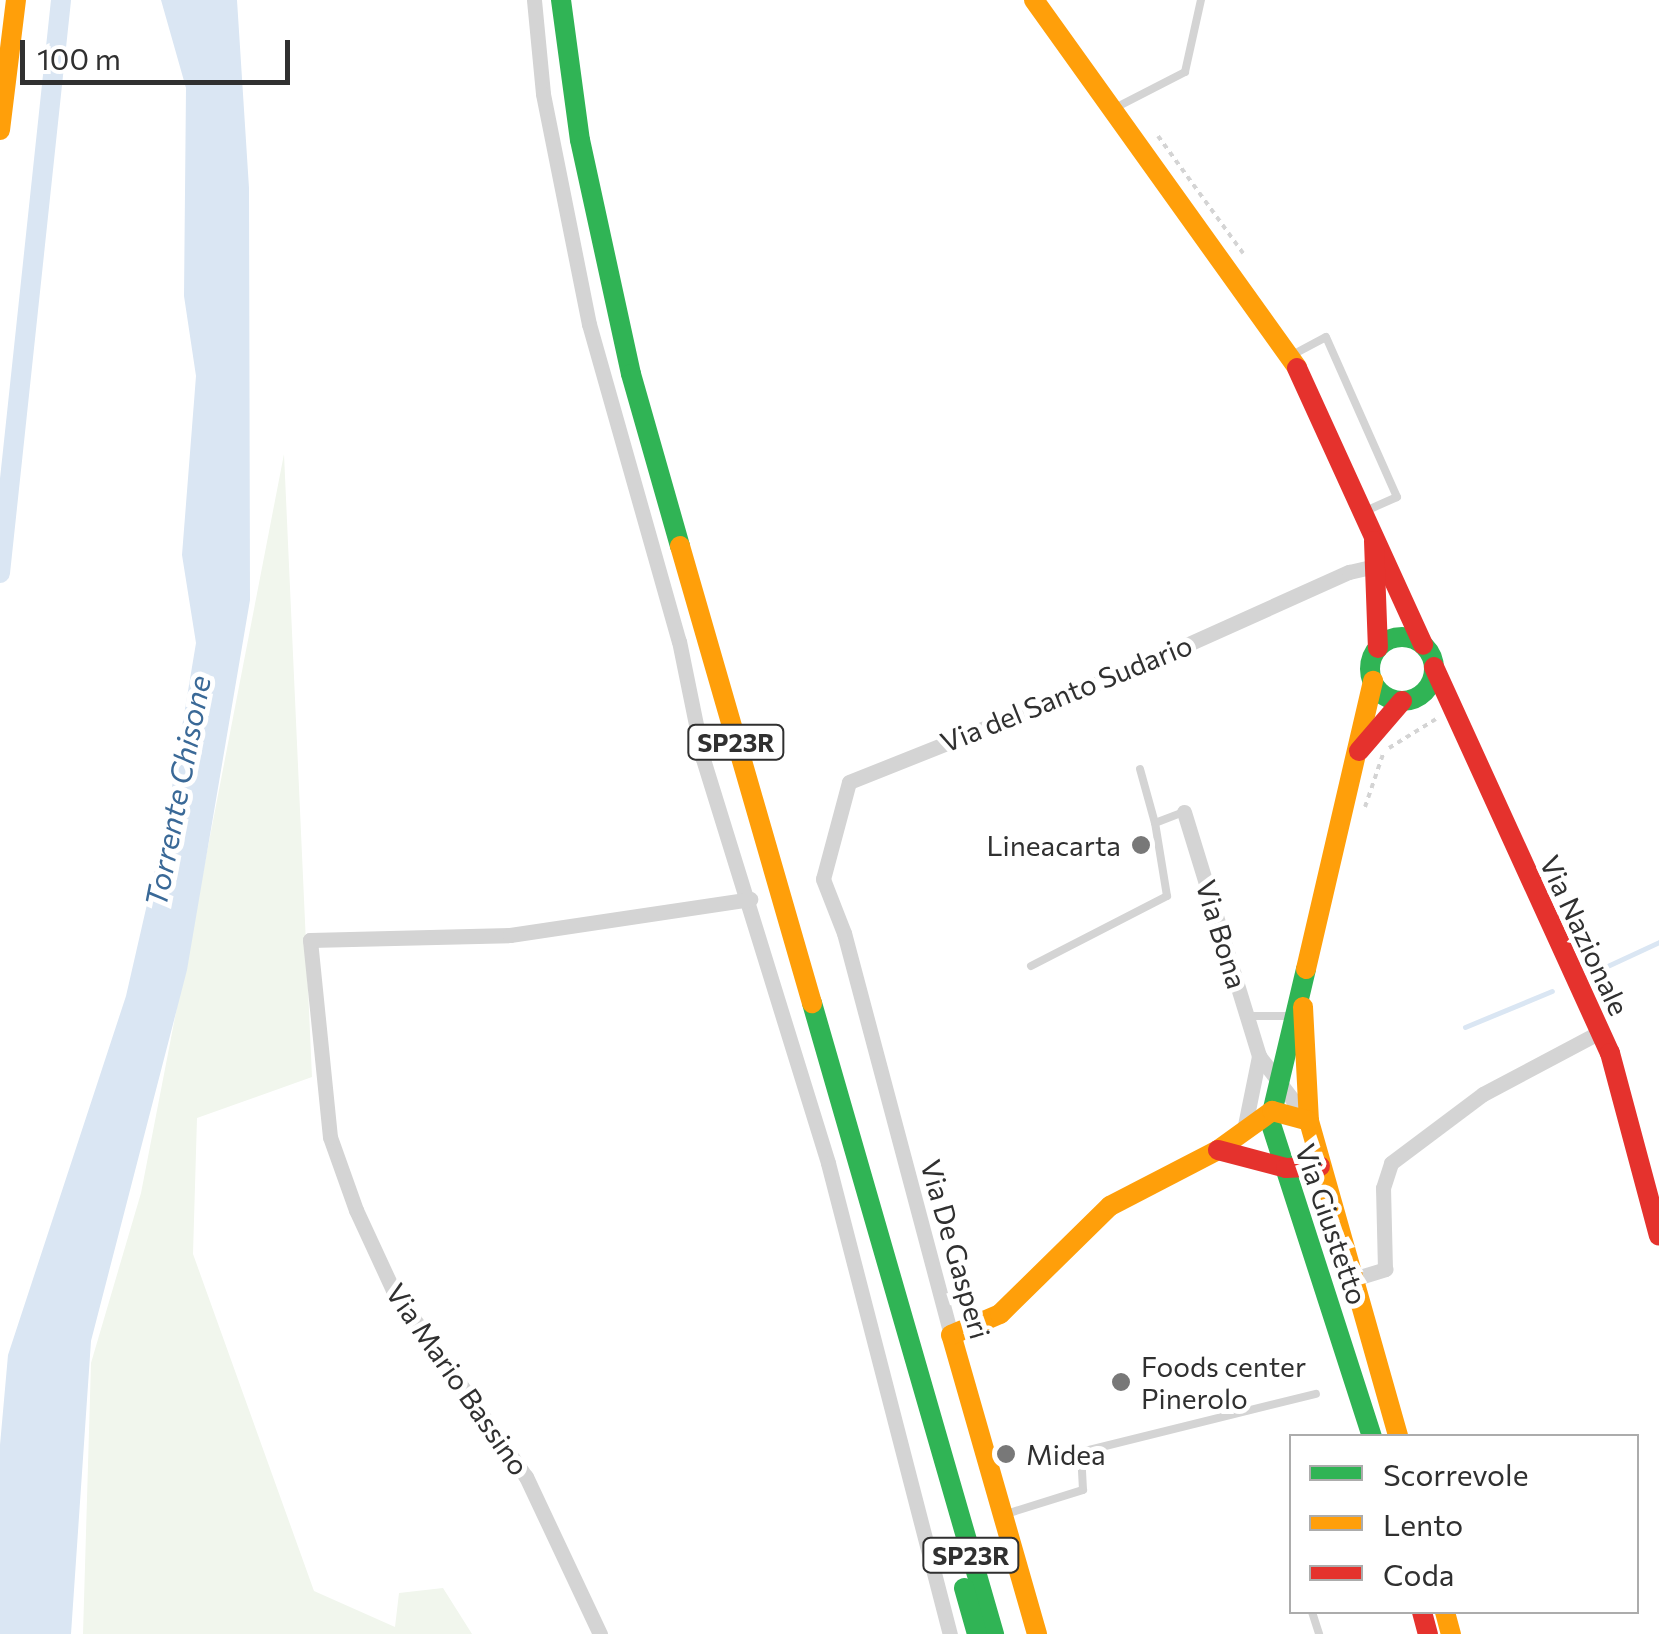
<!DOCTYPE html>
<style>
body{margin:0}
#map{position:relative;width:1659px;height:1634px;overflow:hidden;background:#fff;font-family:Commissioner,sans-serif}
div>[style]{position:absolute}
.green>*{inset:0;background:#f1f6ed}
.water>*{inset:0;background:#dae6f3}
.stream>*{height:5px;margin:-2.5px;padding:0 2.5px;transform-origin:2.5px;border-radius:2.5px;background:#dae6f3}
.canal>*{height:20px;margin:-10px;padding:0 10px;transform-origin:10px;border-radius:10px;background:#dae6f3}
.path>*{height:4px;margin-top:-2px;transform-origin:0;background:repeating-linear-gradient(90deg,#d4d4d4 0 5px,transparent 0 10px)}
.lane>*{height:8px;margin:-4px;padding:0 4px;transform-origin:4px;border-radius:4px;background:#d4d4d4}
.street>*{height:15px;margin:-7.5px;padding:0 7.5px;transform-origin:7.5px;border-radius:7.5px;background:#d4d4d4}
.fast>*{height:20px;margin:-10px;padding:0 10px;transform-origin:10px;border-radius:10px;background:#30b455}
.fast>.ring{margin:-10px;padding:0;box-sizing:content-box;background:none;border:20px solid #30b455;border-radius:50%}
.slow>*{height:20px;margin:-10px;padding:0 10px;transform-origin:10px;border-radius:10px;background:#ff9f0a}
.jam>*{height:20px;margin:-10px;padding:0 10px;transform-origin:10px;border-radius:10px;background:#e5322d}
.dots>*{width:28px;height:28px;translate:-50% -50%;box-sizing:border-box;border:5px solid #fff;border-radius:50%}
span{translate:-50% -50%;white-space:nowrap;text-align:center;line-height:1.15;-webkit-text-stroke:10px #fff;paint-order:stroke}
.shield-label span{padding:2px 8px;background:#fff;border:2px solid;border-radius:8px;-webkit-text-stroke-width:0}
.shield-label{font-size:25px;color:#303030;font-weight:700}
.street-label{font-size:28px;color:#303030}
.poi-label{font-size:28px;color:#303030}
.right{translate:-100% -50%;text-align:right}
.left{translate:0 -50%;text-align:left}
.water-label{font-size:30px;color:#3a6997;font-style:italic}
.legend{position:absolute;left:1289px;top:1434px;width:350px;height:180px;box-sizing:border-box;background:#fff;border:2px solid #acacac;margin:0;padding:12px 18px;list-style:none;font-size:30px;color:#303030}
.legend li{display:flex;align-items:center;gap:20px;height:50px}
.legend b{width:50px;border:2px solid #acacac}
.scale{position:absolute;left:20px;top:40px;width:270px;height:45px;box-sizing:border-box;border:5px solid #303030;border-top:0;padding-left:12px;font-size:30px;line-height:35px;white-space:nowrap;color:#303030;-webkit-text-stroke:8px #fff;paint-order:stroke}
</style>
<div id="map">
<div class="green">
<i style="clip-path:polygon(284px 454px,312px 1077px,197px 1118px,193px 1254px,314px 1591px,395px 1627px,399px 1593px,443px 1588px,472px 1634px,83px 1634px,91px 1363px,141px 1193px)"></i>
</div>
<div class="water">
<i style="clip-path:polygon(161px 0,237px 0,249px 188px,250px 600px,187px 970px,91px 1341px,71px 1634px,0 1634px,0 1445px,8px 1355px,126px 996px,167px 817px,196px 643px,182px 555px,196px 376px,184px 296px,186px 88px)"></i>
</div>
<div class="stream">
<i style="left:1588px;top:975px;width:78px;rotate:-24.9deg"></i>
<i style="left:1465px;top:1027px;width:94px;rotate:-22.5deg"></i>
</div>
<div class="canal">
<i style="left:0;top:573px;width:576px;rotate:-83.92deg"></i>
</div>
<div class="path">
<i style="left:1158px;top:136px;width:145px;rotate:54deg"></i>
<i style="left:1389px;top:748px;width:55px;rotate:-31.7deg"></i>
<i style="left:1365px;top:807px;width:56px;rotate:-71.2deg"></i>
</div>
<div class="lane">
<i style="left:1113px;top:109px;width:81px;rotate:-27.2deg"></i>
<i style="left:1185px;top:72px;width:74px;rotate:-77.5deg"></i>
<i style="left:1294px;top:354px;width:36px;rotate:-28deg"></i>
<i style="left:1326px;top:337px;width:175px;rotate:66.1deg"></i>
<i style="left:1397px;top:497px;width:35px;rotate:156deg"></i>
<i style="left:1140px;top:769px;width:56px;rotate:74.5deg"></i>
<i style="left:1031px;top:966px;width:153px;rotate:-27.2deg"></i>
<i style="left:1167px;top:896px;width:74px;rotate:-99.3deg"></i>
<i style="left:1155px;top:823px;width:31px;rotate:-21deg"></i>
<i style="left:1247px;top:1016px;width:45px"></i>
<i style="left:1003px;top:1515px;width:84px;rotate:-17.4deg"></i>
<i style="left:1083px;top:1490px;width:38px;rotate:-93deg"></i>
<i style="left:1081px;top:1452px;width:242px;rotate:-13.9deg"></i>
<i style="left:1312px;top:1612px;width:23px;rotate:72deg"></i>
</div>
<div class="street">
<i style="left:534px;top:0;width:94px;rotate:84.5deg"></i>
<i style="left:543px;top:94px;width:235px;rotate:78.7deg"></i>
<i style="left:589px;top:324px;width:330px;rotate:74.2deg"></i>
<i style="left:679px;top:641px;width:120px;rotate:78.5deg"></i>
<i style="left:703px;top:759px;width:423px;rotate:72.8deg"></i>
<i style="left:828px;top:1163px;width:487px;rotate:75.5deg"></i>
<i style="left:1184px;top:812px;width:255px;rotate:72.9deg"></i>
<i style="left:1259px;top:1056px;width:82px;rotate:52.4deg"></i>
<i style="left:1244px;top:1130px;width:76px;rotate:-78.5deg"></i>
<i style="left:1353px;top:1279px;width:34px;rotate:-17deg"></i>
<i style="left:1385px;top:1269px;width:81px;rotate:-91.4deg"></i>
<i style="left:1383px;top:1188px;width:26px;rotate:-72deg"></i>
<i style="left:1391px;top:1163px;width:115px;rotate:-36.9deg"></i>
<i style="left:1483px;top:1094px;width:132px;rotate:-27.9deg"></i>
<i style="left:951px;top:1335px;width:416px;rotate:-104.9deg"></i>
<i style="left:844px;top:933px;width:58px;rotate:-111.3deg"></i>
<i style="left:823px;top:879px;width:100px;rotate:-75deg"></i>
<i style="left:849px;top:782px;width:308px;rotate:-21.7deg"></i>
<i style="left:1135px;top:668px;width:235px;rotate:-24.2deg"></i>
<i style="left:1349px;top:572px;width:28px;rotate:-13deg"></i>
<i style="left:600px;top:1634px;width:174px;rotate:-115.2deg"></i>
<i style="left:526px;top:1477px;width:229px;rotate:-125.4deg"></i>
<i style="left:393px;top:1290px;width:88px;rotate:-114.8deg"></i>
<i style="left:356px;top:1210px;width:77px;rotate:-109.6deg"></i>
<i style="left:330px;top:1137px;width:198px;rotate:-95.8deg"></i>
<i style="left:310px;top:940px;width:200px;rotate:-1.4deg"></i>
<i style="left:510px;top:935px;width:243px;rotate:-8.5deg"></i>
</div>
<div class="fast">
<i style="left:561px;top:0;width:141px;rotate:82.3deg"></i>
<i style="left:580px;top:140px;width:239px;rotate:77.7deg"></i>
<i style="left:631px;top:374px;width:179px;rotate:74.1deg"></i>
<i class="ring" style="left:1370px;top:637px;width:44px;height:44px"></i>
<i style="left:1306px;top:969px;width:156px;rotate:103.3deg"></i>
<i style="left:1270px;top:1121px;width:331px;rotate:72.1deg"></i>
<i style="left:812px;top:1003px;width:657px;rotate:73.91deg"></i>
<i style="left:964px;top:1588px;width:48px;rotate:74.2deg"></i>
</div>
<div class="slow">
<i style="left:1034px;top:0;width:452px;rotate:54.4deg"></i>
<i style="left:0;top:130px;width:131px;rotate:-83deg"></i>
<i style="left:680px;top:546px;width:476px;rotate:73.9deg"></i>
<i style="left:1306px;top:969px;width:296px;rotate:-76.9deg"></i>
<i style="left:1303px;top:1007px;width:114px;rotate:87deg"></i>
<i style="left:1309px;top:1121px;width:327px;rotate:74.2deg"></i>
<i style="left:1445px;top:1612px;width:23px;rotate:75deg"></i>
<i style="left:1037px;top:1634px;width:311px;rotate:-106deg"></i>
<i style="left:951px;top:1335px;width:53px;rotate:-23.2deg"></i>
<i style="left:1000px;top:1314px;width:154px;rotate:-44.5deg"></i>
<i style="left:1110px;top:1206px;width:122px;rotate:-27.4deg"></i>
<i style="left:1218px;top:1150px;width:67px;rotate:-35.8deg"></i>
<i style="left:1272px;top:1111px;width:38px;rotate:15deg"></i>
</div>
<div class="jam">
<i style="left:1297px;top:368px;width:304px;rotate:65.5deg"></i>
<i style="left:1374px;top:541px;width:107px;rotate:87.9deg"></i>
<i style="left:1434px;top:667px;width:424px;rotate:65.5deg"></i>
<i style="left:1610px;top:1053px;width:189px;rotate:75deg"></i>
<i style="left:1359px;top:751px;width:66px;rotate:-49.3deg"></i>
<i style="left:1218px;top:1150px;width:70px;rotate:14.8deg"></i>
<i style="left:1286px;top:1168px;width:34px;rotate:-3deg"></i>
<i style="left:1422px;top:1612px;width:23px;rotate:75deg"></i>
</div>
<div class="dots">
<i style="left:1141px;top:845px;background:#787878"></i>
<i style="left:1121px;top:1382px;background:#787878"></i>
<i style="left:1006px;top:1454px;background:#787878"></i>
</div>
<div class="shield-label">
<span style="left:736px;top:742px">SP23R</span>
<span style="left:971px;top:1555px">SP23R</span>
</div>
<div class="street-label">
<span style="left:1066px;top:693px;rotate:-22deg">Via del Santo Sudario</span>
<span style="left:1222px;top:934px;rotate:73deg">Via Bona</span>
<span style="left:1585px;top:935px;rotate:65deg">Via Nazionale</span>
<span style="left:1332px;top:1224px;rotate:71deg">Via Giustetto</span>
<span style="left:956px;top:1249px;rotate:74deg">Via De Gasperi</span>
<span style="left:458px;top:1379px;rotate:55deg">Via Mario Bassino</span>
</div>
<div class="poi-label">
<span class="right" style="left:1121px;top:845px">Lineacarta</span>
<span class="left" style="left:1141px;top:1382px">Foods center<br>Pinerolo</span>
<span class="left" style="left:1026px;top:1454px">Midea</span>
</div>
<div class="water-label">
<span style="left:177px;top:791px;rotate:-79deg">Torrente Chisone</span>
</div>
<ul class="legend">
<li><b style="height:12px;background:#30b455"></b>Scorrevole</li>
<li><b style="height:12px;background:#ff9f0a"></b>Lento</li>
<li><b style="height:12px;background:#e5322d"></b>Coda</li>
</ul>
<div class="scale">100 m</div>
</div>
